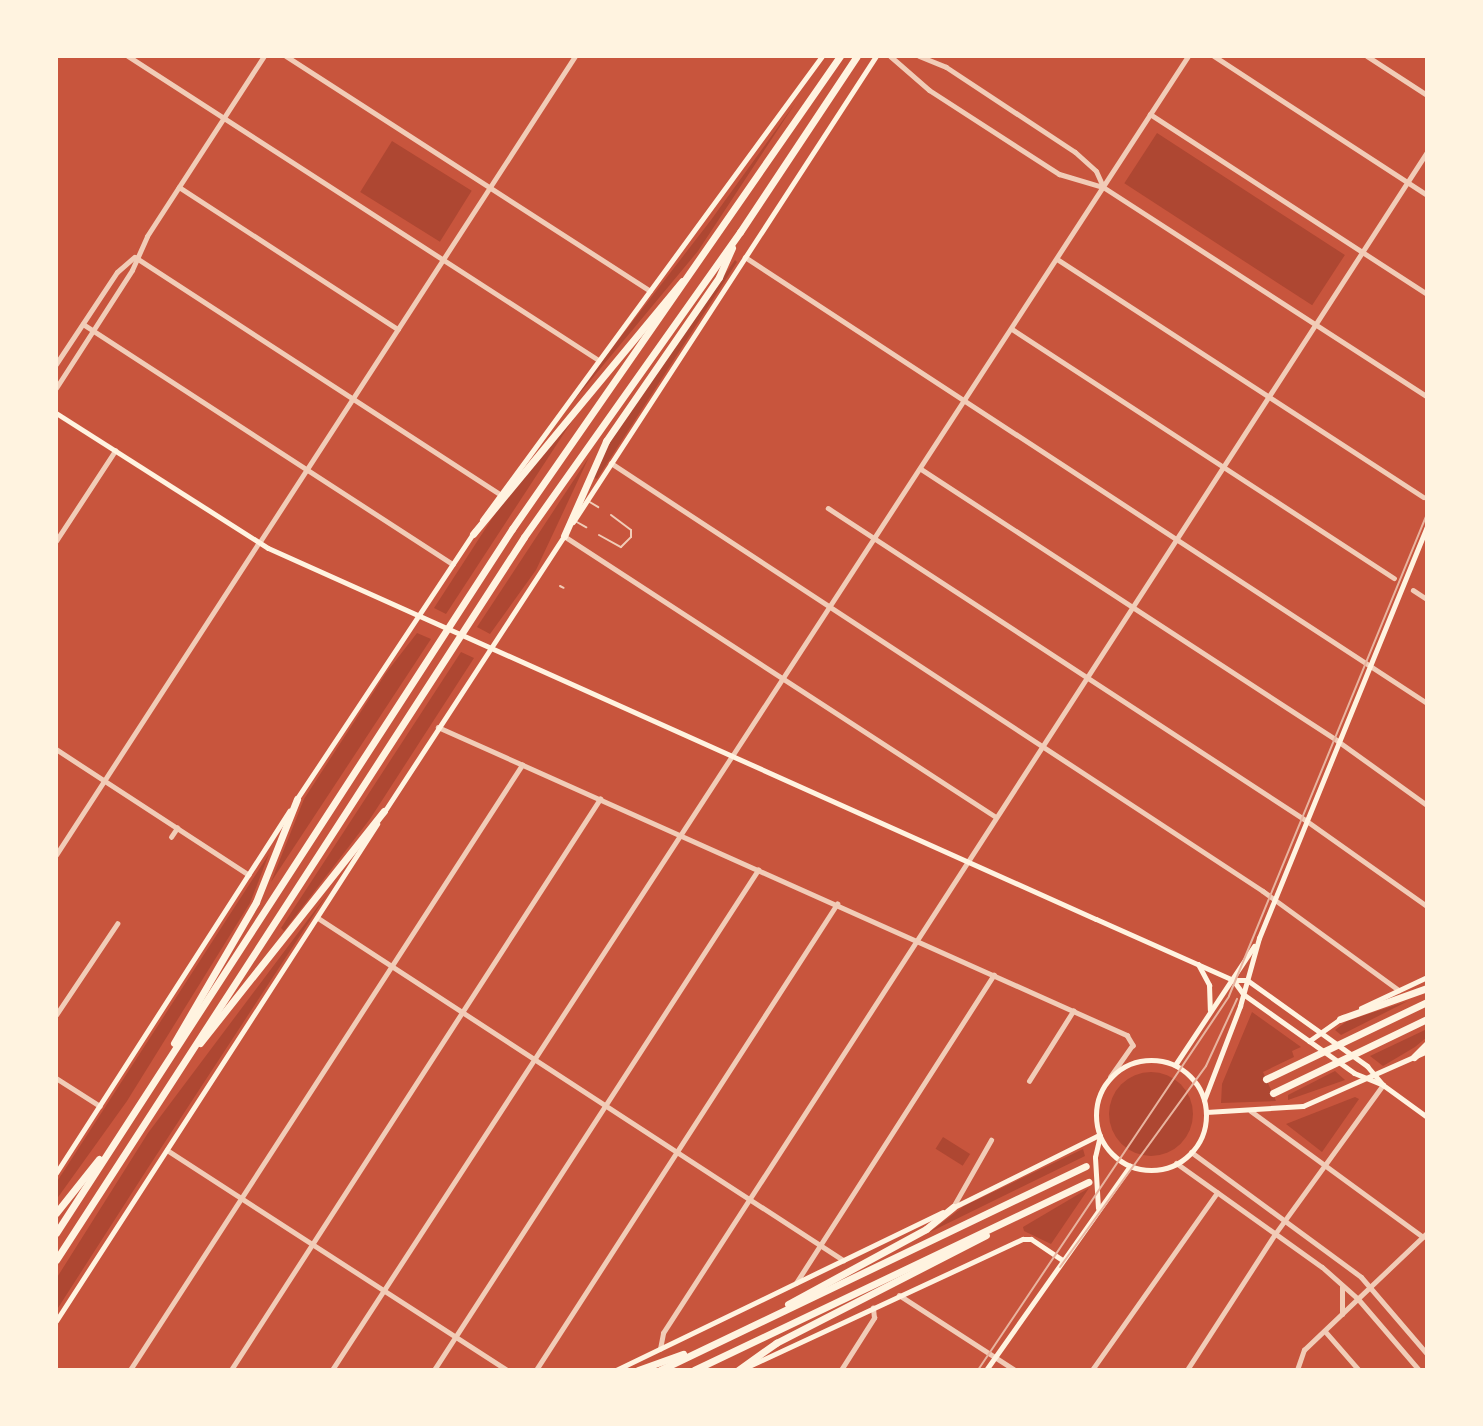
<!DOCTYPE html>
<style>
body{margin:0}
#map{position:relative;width:1483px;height:1426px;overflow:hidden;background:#c8553d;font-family:"Fira Sans Condensed",sans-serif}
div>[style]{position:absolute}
.green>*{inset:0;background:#ae4732;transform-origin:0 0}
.round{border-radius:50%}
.service>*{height:2px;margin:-1px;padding:0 1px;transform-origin:1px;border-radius:1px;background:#f1ccb7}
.minor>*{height:4.5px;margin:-2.25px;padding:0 2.25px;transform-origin:2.25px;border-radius:2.25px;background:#f1ccb7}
.tertiary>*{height:5px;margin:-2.5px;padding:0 2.5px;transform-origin:2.5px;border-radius:2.5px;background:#f1ccb7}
.secondary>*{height:5px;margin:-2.5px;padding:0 2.5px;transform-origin:2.5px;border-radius:2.5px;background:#fff3e0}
.secondary>.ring{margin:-2.5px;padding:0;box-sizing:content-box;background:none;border:5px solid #fff3e0;border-radius:50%}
.motorway>*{height:7px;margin:-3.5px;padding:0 3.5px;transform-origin:3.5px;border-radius:3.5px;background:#fff3e0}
.rail>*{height:2px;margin:-1px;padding:0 1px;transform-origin:1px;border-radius:1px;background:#e9b49f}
span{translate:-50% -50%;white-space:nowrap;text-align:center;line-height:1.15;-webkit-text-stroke:6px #fff3e0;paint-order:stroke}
.frame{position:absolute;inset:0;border:58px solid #fff3e0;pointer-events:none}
</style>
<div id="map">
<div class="green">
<i style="clip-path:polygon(796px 102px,698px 251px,541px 440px,711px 220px)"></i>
<i style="left:1157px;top:133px;width:224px;height:60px;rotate:33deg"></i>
<i style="left:392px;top:141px;width:94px;height:60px;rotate:32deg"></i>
<i style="clip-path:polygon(735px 260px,737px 262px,597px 479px,593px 477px,612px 435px)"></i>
<i style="clip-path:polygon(574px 418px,446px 614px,434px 608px,504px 500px)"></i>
<i style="clip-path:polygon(589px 457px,536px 570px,490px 634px,477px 627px)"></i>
<i style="clip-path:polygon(417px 633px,431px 639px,271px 882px,304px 799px,386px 673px)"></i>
<i style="clip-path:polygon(461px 652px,474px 658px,370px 819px,284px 931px,281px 928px)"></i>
<i style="clip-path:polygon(269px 854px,250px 903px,127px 1101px,56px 1200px,56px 1183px)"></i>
<i style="clip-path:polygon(328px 893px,146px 1171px,56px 1311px,56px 1279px,148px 1133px)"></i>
<i style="clip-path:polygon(1408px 1001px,1341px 1035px,1335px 1030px,1347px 1021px)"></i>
<i style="clip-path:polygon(1252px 1012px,1301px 1047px,1292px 1051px,1294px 1057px,1263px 1072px,1276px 1101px,1221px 1103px,1222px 1084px)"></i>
<i style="clip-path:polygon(1427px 1029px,1427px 1037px,1415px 1047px,1383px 1066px,1370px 1056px)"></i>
<i style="clip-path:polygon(1335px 1071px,1345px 1080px,1288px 1100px,1288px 1095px)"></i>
<i class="round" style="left:1109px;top:1072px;width:84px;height:84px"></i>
<i style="clip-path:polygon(1355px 1097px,1359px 1099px,1322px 1152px,1286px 1124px)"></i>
<i style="left:943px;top:1137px;width:32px;height:14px;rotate:32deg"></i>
<i style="clip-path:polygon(1083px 1149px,1085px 1156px,930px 1232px,964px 1206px)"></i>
<i style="clip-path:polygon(1089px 1188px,1051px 1244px,1024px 1231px,1023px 1227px)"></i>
</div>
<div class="service">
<i style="left:588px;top:501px;width:12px;rotate:31deg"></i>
<i style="left:575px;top:521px;width:13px;rotate:29deg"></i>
<i style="left:599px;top:535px;width:25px;rotate:29deg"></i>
<i style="left:621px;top:547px;width:14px;rotate:-45deg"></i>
<i style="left:631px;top:537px;width:7px;rotate:-90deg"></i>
<i style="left:631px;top:530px;width:25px;rotate:-143deg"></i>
<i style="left:560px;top:586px;width:4px;rotate:27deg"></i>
</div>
<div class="minor">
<i style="left:128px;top:56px;width:558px;rotate:32.86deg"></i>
<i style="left:286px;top:56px;width:433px;rotate:32.8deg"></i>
<i style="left:1214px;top:56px;width:254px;rotate:33.1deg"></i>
<i style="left:1367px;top:56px;width:72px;rotate:33deg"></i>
<i style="left:1150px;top:114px;width:330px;rotate:33deg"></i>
<i style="left:179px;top:187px;width:261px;rotate:33deg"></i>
<i style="left:135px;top:257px;width:433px;rotate:33deg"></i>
<i style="left:745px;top:257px;width:815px;rotate:33.18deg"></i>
<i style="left:1057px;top:259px;width:437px;rotate:33deg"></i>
<i style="left:83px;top:324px;width:441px;rotate:33deg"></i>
<i style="left:1012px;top:329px;width:456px;rotate:33.1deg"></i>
<i style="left:611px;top:463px;width:780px;rotate:33.28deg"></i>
<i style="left:1263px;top:891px;width:168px;rotate:36.1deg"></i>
<i style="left:921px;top:469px;width:498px;rotate:33.1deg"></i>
<i style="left:1338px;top:741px;width:110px;rotate:35.7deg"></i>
<i style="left:828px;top:508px;width:572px;rotate:33.16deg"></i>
<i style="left:1307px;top:821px;width:147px;rotate:35.3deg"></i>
<i style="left:564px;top:536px;width:515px;rotate:33.04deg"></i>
<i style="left:56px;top:541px;width:108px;rotate:-56.8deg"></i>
<i style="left:1413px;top:590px;width:17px;rotate:33deg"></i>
<i style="left:438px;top:727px;width:755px;rotate:24.09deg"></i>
<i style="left:1127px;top:1035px;width:12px;rotate:59deg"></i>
<i style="left:1133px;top:1045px;width:39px;rotate:125deg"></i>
<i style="left:56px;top:749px;width:230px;rotate:33.1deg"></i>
<i style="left:171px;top:837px;width:11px;rotate:-56deg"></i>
<i style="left:56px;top:855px;width:372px;rotate:-57deg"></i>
<i style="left:318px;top:918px;width:627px;rotate:33.08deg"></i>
<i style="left:56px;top:1015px;width:110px;rotate:-56.2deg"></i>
<i style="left:56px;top:1078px;width:52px;rotate:32.5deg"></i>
<i style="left:1029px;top:1081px;width:83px;rotate:-57.8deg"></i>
<i style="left:1251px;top:1111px;width:213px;rotate:36.2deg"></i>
<i style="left:167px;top:1150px;width:405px;rotate:32.9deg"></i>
<i style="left:953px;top:1207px;width:77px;rotate:-60.4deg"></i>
<i style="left:796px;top:1283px;width:366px;rotate:-57.3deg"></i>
<i style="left:899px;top:1295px;width:138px;rotate:32.9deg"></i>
<i style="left:1325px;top:1331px;width:52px;rotate:48.9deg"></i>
<i style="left:660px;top:1349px;width:16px;rotate:-79deg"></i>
<i style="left:663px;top:1333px;width:1407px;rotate:-57.1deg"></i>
<i style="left:130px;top:1370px;width:721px;rotate:-57.06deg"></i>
<i style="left:231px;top:1370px;width:680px;rotate:-57.13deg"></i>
<i style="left:332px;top:1370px;width:733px;rotate:-56.92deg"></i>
<i style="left:434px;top:1370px;width:596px;rotate:-57.06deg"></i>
<i style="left:536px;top:1370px;width:555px;rotate:-57.14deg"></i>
<i style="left:841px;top:1370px;width:62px;rotate:-57.6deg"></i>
<i style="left:874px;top:1318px;width:10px;rotate:-96deg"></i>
<i style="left:1092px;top:1370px;width:217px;rotate:-54.8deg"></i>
<i style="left:1187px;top:1370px;width:162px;rotate:-57.1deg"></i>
<i style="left:1275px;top:1234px;width:184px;rotate:-54.1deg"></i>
<i style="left:1297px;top:1370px;width:21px;rotate:-71deg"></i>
<i style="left:1304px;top:1350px;width:170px;rotate:-43.6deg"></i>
</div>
<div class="tertiary">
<i style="left:890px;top:56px;width:52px;rotate:41.1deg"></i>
<i style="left:929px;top:90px;width:155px;rotate:32.9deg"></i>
<i style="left:1059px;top:174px;width:46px;rotate:16.5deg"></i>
<i style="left:1103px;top:187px;width:386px;rotate:32.9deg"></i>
<i style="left:919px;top:56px;width:29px;rotate:22deg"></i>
<i style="left:946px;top:67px;width:154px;rotate:33.4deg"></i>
<i style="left:1075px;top:152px;width:28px;rotate:42deg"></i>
<i style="left:1096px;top:171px;width:17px;rotate:66deg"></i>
<i style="left:56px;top:364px;width:110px;rotate:-56.5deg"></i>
<i style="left:117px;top:272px;width:23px;rotate:-41deg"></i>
<i style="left:56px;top:388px;width:140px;rotate:-57.2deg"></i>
<i style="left:132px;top:270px;width:37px;rotate:-66deg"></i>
<i style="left:147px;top:236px;width:215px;rotate:-57deg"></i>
<i style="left:259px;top:543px;width:581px;rotate:-57.02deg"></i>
<i style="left:732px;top:756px;width:835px;rotate:-56.92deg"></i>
<i style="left:1191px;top:1152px;width:211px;rotate:36.3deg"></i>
<i style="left:1361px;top:1277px;width:101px;rotate:49.4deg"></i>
<i style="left:1176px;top:1163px;width:179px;rotate:35.5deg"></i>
<i style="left:1322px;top:1267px;width:48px;rotate:41.6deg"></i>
<i style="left:1358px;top:1299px;width:94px;rotate:49.3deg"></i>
<i style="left:1342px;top:1286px;width:28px;rotate:90deg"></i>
</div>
<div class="secondary">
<i style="left:56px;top:413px;width:251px;rotate:32.5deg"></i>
<i style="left:268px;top:548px;width:907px;rotate:24.14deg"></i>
<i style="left:1096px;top:919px;width:150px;rotate:24deg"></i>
<i style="left:1233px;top:980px;width:14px"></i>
<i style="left:1247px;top:980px;width:148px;rotate:35.6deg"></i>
<i style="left:1367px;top:1066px;width:25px;rotate:50deg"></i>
<i style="left:1383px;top:1085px;width:54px;rotate:36deg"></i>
<i style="left:482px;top:520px;width:575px;rotate:-53.77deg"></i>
<i style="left:573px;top:522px;width:556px;rotate:-56.97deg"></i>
<i style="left:296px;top:800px;width:323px;rotate:-56.4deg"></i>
<i style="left:384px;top:812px;width:333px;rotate:-56.9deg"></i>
<i style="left:1198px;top:964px;width:24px;rotate:62deg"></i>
<i style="left:1209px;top:985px;width:25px;rotate:88deg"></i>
<i style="left:1233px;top:980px;width:17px;rotate:54deg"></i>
<i style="left:1243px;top:994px;width:136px;rotate:35.4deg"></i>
<i style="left:1354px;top:1073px;width:31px;rotate:22deg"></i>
<i style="left:1361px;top:1008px;width:73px;rotate:-25.2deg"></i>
<i style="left:1309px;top:1041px;width:42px;rotate:-35.2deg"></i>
<i class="ring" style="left:1096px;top:1060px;width:105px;height:105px"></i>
<i style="left:1175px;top:1065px;width:143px;rotate:-56.4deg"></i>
<i style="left:1204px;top:1100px;width:101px;rotate:-69deg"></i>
<i style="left:1240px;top:1006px;width:71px;rotate:-74.4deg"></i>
<i style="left:1259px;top:938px;width:445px;rotate:-67.8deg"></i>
<i style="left:1206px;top:1112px;width:97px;rotate:-3.5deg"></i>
<i style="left:1303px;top:1106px;width:136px;rotate:-23.9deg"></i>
<i style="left:56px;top:1173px;width:431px;rotate:-57.2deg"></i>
<i style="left:952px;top:1208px;width:164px;rotate:-26.4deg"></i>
<i style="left:1098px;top:1208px;width:51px;rotate:-93.4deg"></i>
<i style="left:1095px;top:1157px;width:22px;rotate:-77deg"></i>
<i style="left:56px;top:1321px;width:592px;rotate:-57.14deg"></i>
<i style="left:749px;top:1366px;width:302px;rotate:-24.9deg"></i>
<i style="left:1023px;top:1239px;width:8px"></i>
<i style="left:1031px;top:1239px;width:37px;rotate:34deg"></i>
<i style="left:616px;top:1370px;width:363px;rotate:-25.8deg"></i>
<i style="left:986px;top:1370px;width:250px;rotate:-54.8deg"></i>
</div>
<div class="motorway">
<i style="left:473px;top:534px;width:328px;rotate:-50.4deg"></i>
<i style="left:564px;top:536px;width:104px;rotate:-66.1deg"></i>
<i style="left:606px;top:441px;width:199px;rotate:-55.4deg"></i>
<i style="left:719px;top:277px;width:32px;rotate:-66deg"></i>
<i style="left:1340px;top:1019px;width:92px;rotate:-19.6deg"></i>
<i style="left:174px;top:1043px;width:163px;rotate:-59.8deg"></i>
<i style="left:256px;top:902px;width:111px;rotate:-68.3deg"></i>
<i style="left:200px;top:1043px;width:296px;rotate:-51.6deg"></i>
<i style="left:1414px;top:1057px;width:18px;rotate:-45deg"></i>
<i style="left:1266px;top:1079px;width:178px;rotate:-25.6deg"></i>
<i style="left:1273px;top:1093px;width:171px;rotate:-25.7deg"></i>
<i style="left:56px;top:1213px;width:69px;rotate:-51.5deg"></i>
<i style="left:56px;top:1233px;width:839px;rotate:-57.07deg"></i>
<i style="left:512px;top:529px;width:576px;rotate:-55.26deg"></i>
<i style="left:56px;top:1260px;width:861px;rotate:-57.08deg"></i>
<i style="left:524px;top:537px;width:374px;rotate:-54.7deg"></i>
<i style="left:740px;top:232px;width:211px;rotate:-56.4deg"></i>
<i style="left:788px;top:1304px;width:157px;rotate:-28.5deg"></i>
<i style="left:926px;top:1229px;width:35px;rotate:-39deg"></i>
<i style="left:638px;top:1370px;width:48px;rotate:-19.6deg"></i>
<i style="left:660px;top:1370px;width:472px;rotate:-25.6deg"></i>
<i style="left:694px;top:1370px;width:437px;rotate:-25.5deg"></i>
<i style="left:738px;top:1370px;width:47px;rotate:-35.4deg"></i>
<i style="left:776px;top:1343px;width:236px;rotate:-27.2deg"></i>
</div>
<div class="rail">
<i style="left:1060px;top:1267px;width:248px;rotate:-54deg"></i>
<i style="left:1206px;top:1066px;width:74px;rotate:-65.2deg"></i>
<i style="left:978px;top:1370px;width:450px;rotate:-56.1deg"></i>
<i style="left:1229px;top:996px;width:521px;rotate:-67.67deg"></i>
</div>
<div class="frame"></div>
</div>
